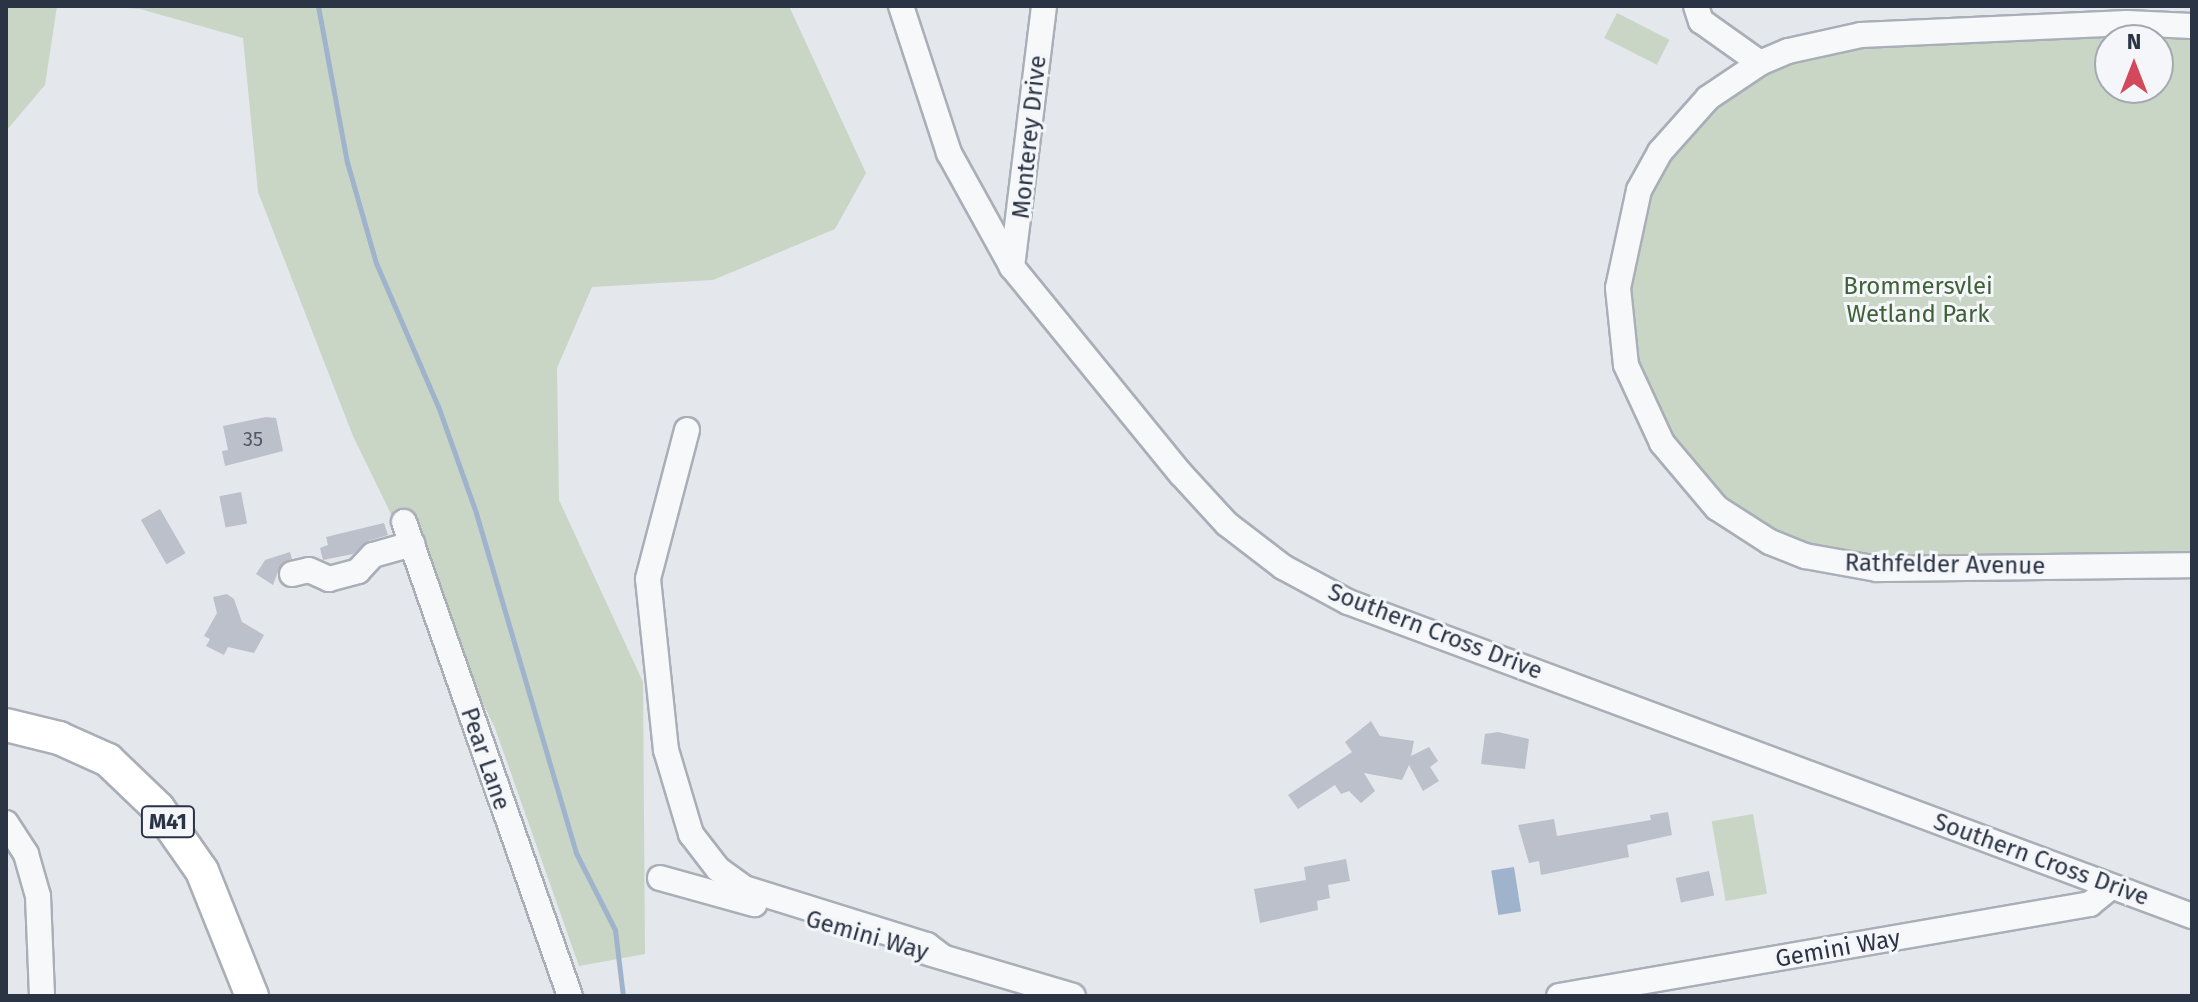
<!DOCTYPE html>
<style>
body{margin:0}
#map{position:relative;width:2198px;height:1002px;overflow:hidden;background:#e4e7ec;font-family:"Fira Sans",sans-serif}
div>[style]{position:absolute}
.green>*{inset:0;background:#c9d6c5;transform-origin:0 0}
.water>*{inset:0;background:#9fb4cc;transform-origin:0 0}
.stream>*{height:5px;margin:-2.5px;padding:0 2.5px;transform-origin:2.5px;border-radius:2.5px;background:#9fb4cc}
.building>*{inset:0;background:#bbc0ca;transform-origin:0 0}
.roads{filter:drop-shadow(2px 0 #a9aeb7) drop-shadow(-2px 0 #a9aeb7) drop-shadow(0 2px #a9aeb7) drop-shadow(0 -2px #a9aeb7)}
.minor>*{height:24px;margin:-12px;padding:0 12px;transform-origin:12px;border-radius:12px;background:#f7f8fa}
.major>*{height:32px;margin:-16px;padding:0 16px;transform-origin:16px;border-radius:16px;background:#fff}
span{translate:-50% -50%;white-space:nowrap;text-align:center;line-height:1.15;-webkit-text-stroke:6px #f4f6f9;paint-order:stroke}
.number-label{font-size:20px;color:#4f5766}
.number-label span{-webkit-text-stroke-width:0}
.shield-label span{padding:2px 6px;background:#f4f6f9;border:2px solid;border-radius:6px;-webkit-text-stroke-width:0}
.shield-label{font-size:22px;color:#2b3445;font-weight:700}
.street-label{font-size:24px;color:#2b3445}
.park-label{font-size:24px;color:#3f6138}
.frame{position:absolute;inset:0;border:8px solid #2b3445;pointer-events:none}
.north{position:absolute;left:2094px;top:24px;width:80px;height:80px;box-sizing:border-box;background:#f4f6f9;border:2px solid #a4a8b1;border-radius:50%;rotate:0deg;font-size:22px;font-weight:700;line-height:32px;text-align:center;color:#2b3445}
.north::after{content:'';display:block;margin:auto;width:28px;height:36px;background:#d1495b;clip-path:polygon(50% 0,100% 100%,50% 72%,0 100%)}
</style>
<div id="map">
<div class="green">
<i style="clip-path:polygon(6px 6px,57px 6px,45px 85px,6px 131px)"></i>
<i style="clip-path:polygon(99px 6px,789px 6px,866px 173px,835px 229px,713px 280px,592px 287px,557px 368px,559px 500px,643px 682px,645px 954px,579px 966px,495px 728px,353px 436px,258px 192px,243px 38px,140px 9px)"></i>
<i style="left:1617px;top:13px;width:59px;height:28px;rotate:27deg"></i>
<i style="clip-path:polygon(evenodd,2192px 26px,2192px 565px,1877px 569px,1744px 527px,1637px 392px,1622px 256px,1674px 134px,1788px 51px,2192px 26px,2110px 40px,2158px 40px,2158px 88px,2110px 88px,2110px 40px)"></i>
<i style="left:1753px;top:814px;width:81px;height:42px;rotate:80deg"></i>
</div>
<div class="water">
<i style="left:1514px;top:867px;width:45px;height:23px;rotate:81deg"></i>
</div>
<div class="stream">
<i style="left:318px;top:6px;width:159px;rotate:79.5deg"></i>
<i style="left:347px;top:162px;width:105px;rotate:74deg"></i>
<i style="left:376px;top:263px;width:156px;rotate:66.6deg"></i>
<i style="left:438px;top:406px;width:114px;rotate:70.4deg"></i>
<i style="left:476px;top:513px;width:354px;rotate:73.6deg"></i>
<i style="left:576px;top:853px;width:86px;rotate:63.1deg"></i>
<i style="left:615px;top:930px;width:66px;rotate:83.1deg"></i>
</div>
<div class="building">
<i style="clip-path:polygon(266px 417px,276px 418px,283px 451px,225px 466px,222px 451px,228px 450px,223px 426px)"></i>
<i style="left:241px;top:492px;width:32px;height:22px;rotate:79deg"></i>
<i style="left:160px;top:509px;width:51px;height:22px;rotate:60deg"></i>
<i style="clip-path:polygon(384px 523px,388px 535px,368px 541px,353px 554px,323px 560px,320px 548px,328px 545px,326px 537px)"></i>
<i style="clip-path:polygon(290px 552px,292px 559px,281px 564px,273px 585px,256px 574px,265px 560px)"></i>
<i style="clip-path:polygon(227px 594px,234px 599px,242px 622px,264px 635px,254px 653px,228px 647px,224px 655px,206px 646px,210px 639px,204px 636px,217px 613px,213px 597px)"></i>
<i style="clip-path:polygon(1371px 721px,1380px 736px,1414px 741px,1411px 756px,1429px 747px,1438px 761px,1430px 767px,1439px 781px,1423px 791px,1409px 765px,1402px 780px,1364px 773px,1375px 791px,1361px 803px,1349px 791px,1341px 794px,1335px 785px,1298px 809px,1288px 795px,1352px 752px,1345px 742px)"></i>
<i style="clip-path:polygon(1498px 732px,1529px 739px,1525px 769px,1481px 764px,1485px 734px)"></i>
<i style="clip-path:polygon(1668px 812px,1672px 835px,1627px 845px,1629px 857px,1541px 875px,1539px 861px,1529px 863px,1518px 825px,1554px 819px,1557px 836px,1651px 820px,1650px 815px)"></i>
<i style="clip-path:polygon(1346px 859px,1350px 881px,1328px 885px,1330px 898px,1317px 901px,1318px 910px,1260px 923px,1254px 889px,1306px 880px,1304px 867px)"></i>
<i style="left:1709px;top:871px;width:25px;height:34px;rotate:78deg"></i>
</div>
<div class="roads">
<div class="minor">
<i style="left:901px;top:6px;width:155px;rotate:71.9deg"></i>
<i style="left:949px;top:153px;width:130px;rotate:61.1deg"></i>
<i style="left:1012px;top:267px;width:267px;rotate:50.8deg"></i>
<i style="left:1181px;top:474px;width:68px;rotate:47.4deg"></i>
<i style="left:1227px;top:524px;width:71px;rotate:37.5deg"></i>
<i style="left:1283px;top:567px;width:74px;rotate:28.3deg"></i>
<i style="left:1348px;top:602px;width:901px;rotate:20.41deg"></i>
<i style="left:1696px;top:6px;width:16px;rotate:72deg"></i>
<i style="left:1701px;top:21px;width:72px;rotate:35.4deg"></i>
<i style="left:2192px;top:26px;width:65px;rotate:-177.4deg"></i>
<i style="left:2127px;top:23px;width:266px;rotate:177.4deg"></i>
<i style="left:1861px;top:35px;width:75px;rotate:167.6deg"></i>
<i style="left:1788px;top:51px;width:30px;rotate:157deg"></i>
<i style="left:1760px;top:63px;width:63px;rotate:146.1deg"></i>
<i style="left:1708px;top:98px;width:72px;rotate:131.6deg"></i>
<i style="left:1660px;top:152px;width:43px;rotate:118.9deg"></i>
<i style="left:1639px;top:190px;width:100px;rotate:102.1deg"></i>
<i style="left:1618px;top:288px;width:77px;rotate:84.1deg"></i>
<i style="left:1626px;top:365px;width:86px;rotate:65.2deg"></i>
<i style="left:1662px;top:443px;width:85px;rotate:49.8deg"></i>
<i style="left:1717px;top:508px;width:63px;rotate:32.7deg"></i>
<i style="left:1770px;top:542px;width:38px;rotate:22deg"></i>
<i style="left:1805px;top:556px;width:73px;rotate:10.2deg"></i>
<i style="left:1877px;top:569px;width:315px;rotate:-0.7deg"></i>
<i style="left:1012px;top:267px;width:263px;rotate:-83deg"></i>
<i style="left:687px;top:430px;width:154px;rotate:104.7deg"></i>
<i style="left:648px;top:579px;width:172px;rotate:84deg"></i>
<i style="left:666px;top:750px;width:88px;rotate:73.4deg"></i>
<i style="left:691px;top:834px;width:44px;rotate:52.4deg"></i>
<i style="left:718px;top:869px;width:32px;rotate:36deg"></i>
<i style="left:744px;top:888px;width:192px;rotate:17.3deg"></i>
<i style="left:927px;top:945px;width:20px;rotate:37deg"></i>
<i style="left:404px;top:522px;width:502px;rotate:70.7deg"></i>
<i style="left:292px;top:574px;width:17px;rotate:-13deg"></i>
<i style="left:309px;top:570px;width:22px;rotate:24deg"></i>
<i style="left:329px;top:579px;width:30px;rotate:-15deg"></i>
<i style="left:358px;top:571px;width:22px;rotate:-47deg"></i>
<i style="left:373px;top:555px;width:41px;rotate:-15.8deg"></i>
<i style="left:6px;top:823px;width:37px;rotate:57deg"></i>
<i style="left:26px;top:854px;width:44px;rotate:74.1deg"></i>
<i style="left:38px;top:896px;width:100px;rotate:87.7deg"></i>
<i style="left:660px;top:878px;width:98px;rotate:15.5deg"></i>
<i style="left:928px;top:953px;width:151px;rotate:16.5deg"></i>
<i style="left:1559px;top:996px;width:539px;rotate:-9.83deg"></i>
<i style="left:2090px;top:904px;width:27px;rotate:-39deg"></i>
</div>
<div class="major">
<i style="left:6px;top:725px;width:55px;rotate:13.8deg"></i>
<i style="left:59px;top:738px;width:54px;rotate:24.2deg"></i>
<i style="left:108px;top:760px;width:69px;rotate:43.8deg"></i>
<i style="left:158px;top:808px;width:77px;rotate:55.1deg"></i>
<i style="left:202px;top:871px;width:135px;rotate:68.2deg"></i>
</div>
</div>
<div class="number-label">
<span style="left:253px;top:439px">35</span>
</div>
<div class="shield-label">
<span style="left:168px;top:822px">M41</span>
</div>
<div class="street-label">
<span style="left:1030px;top:137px;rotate:-84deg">Monterey Drive</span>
<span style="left:1945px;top:565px;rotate:1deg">Rathfelder Avenue</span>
<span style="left:1435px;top:632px;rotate:21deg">Southern Cross Drive</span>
<span style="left:485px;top:759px;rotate:71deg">Pear Lane</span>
<span style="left:2041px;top:860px;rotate:20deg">Southern Cross Drive</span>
<span style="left:867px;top:936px;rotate:16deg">Gemini Way</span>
<span style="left:1838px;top:949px;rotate:-10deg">Gemini Way</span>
</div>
<div class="park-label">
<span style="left:1918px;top:301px">Brommersvlei<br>Wetland Park</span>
</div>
<div class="frame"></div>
<div class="north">N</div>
</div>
